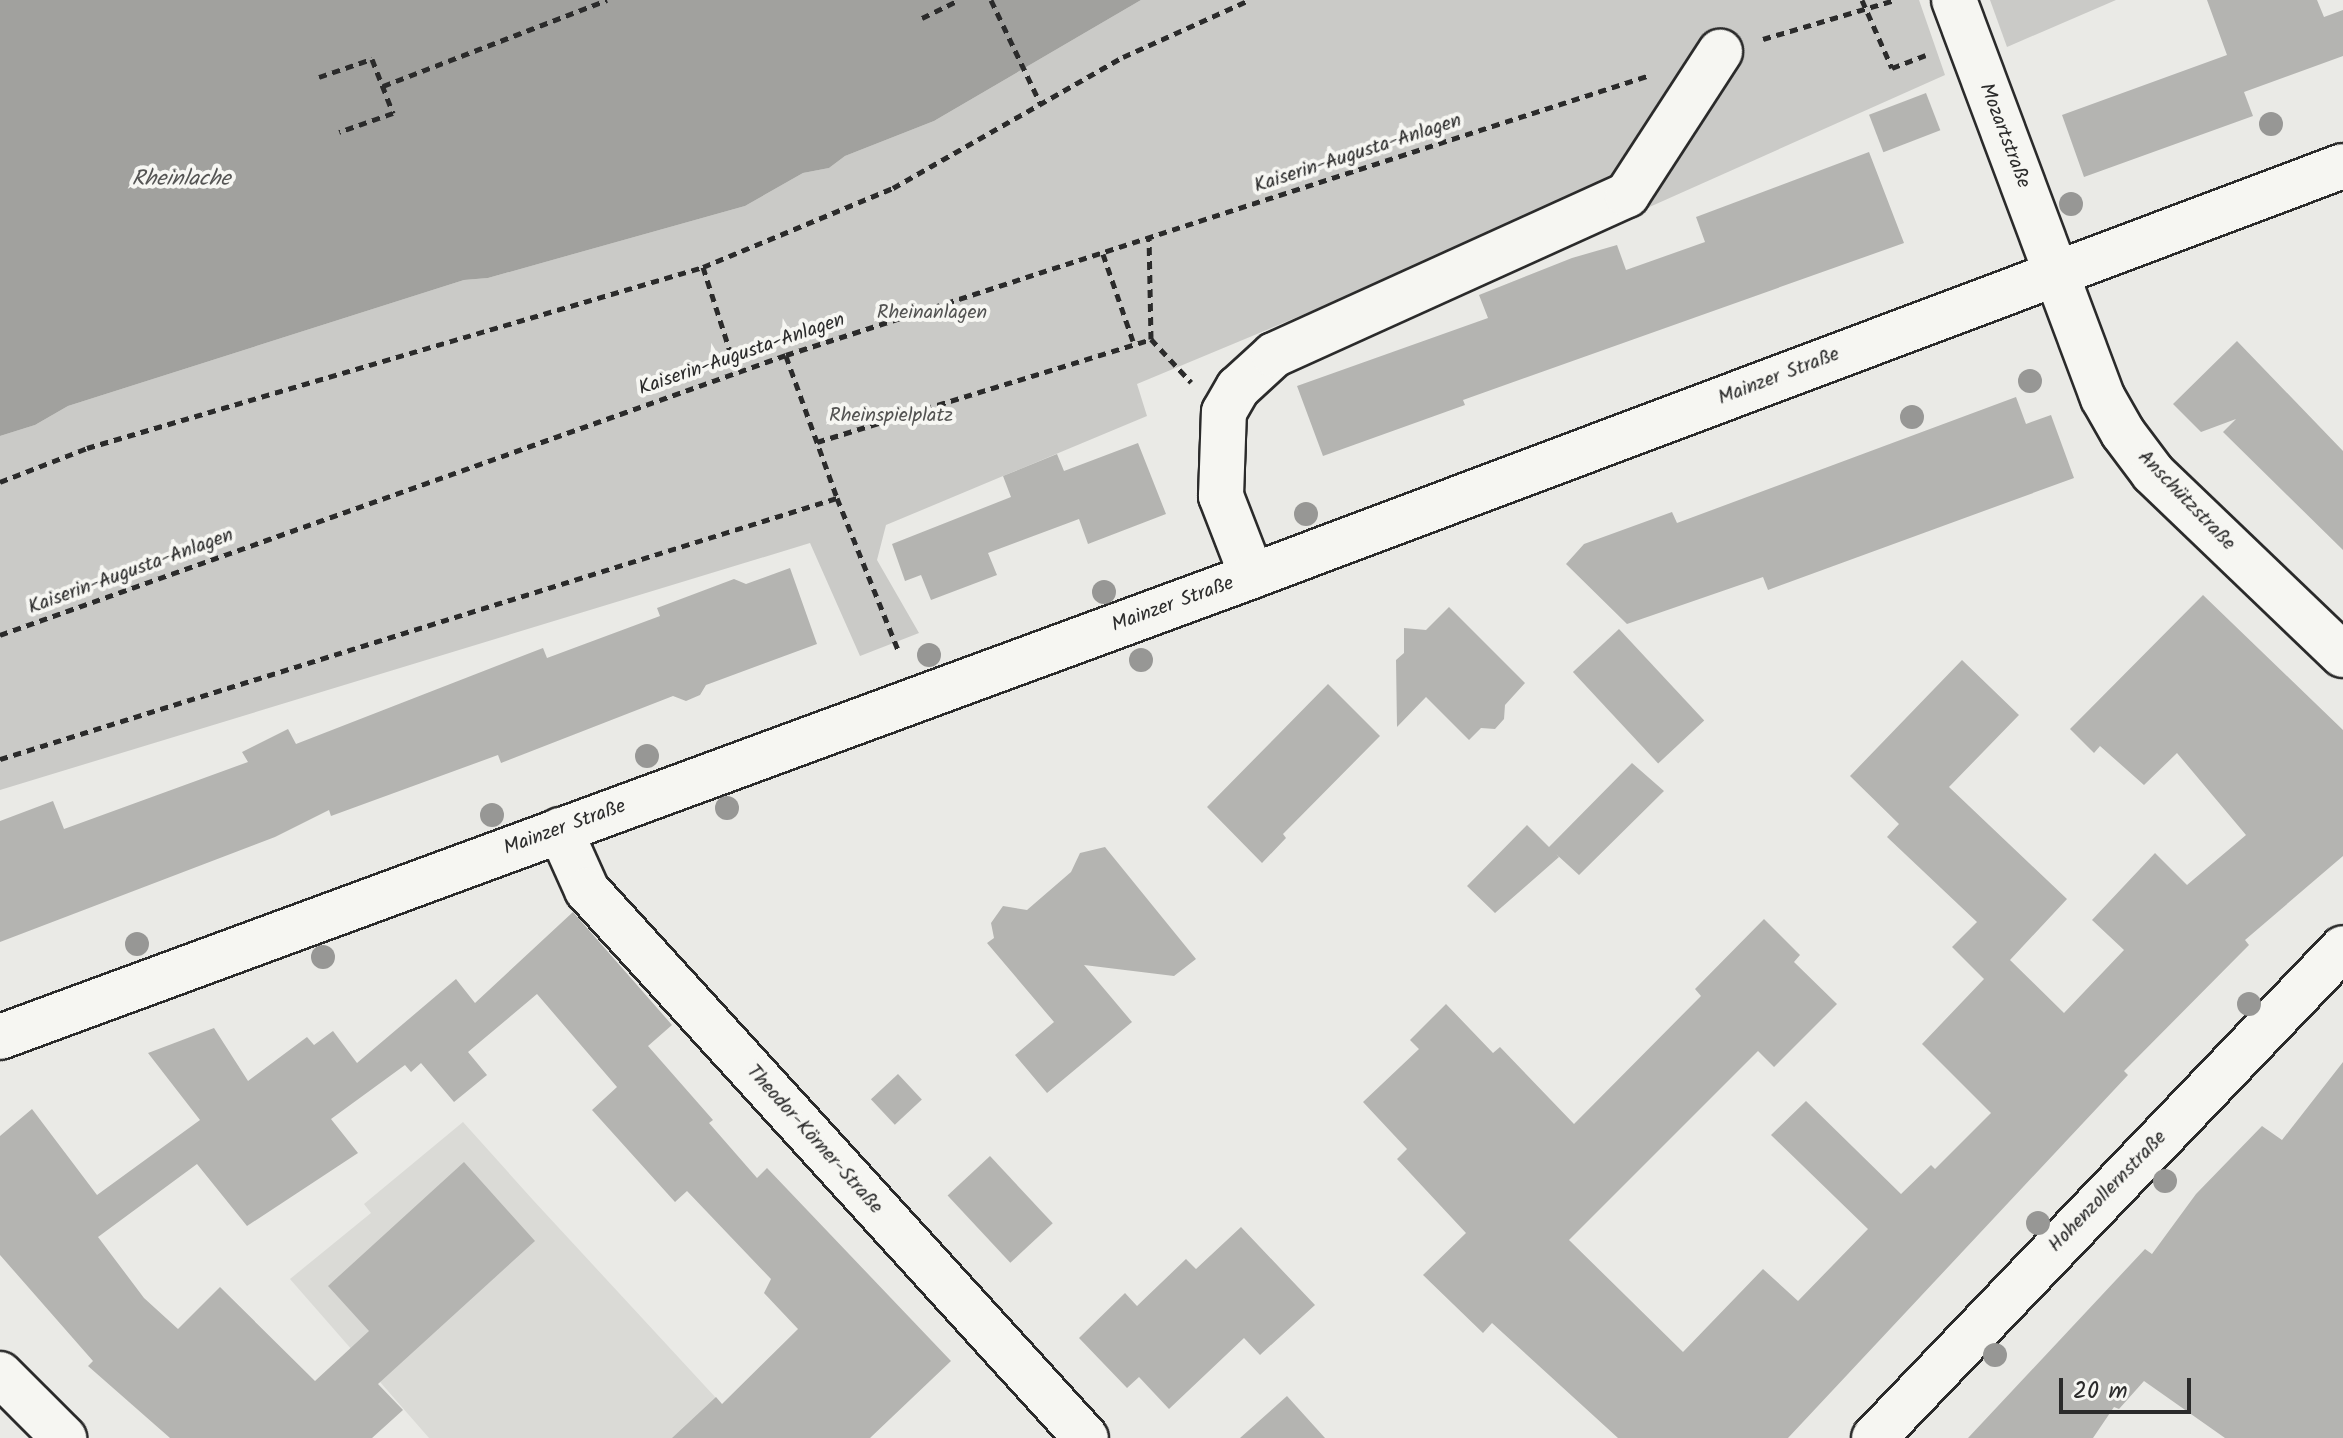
<!DOCTYPE html>
<meta charset="utf-8">
<style>
body{margin:0}
#map{position:relative;width:2343px;height:1438px;overflow:hidden;background:#eaeae6;font-family:Kalam,sans-serif}
div>[style]{position:absolute}
.built>*{inset:0;background:#dadad6}
.green>*{inset:0;background:#cacac7}
.water>*{inset:0;background:#a1a19e}
.building>*{inset:0;background:#b4b4b1;transform-origin:0 0}
.path>*{height:5px;margin-top:-2.5px;transform-origin:0;background:repeating-linear-gradient(90deg,#2b2b2b 0 8px,transparent 0 14px)}
.roads{filter:drop-shadow(2px 0 #2b2b2b) drop-shadow(-2px 0 #2b2b2b) drop-shadow(0 2px #2b2b2b) drop-shadow(0 -2px #2b2b2b)}
.minor>*{height:44px;margin:-22px;padding:0 22px;transform-origin:22px;border-radius:22px;background:#f6f6f2}
.trees>*{width:24px;height:24px;margin:-12px;border-radius:50%;background:#979795}
span{translate:-50% -50%;white-space:nowrap;text-align:center;line-height:1.15;-webkit-text-stroke:8px #f6f6f2;paint-order:stroke}
.street-label{font-size:20px;color:#2b2b2b}
.park-label{font-size:20px;color:#535352}
.water-label{font-size:22px;color:#545453;font-style:italic}
.scale{position:absolute;left:2059px;top:1378px;width:132px;height:36px;box-sizing:border-box;border:4px solid #2b2b2b;border-top:0;padding-left:10px;font-size:24px;line-height:28px;white-space:nowrap;color:#2b2b2b;-webkit-text-stroke:6px #f6f6f2;paint-order:stroke}
</style>
<div id="map">
<div class="built">
<i style="clip-path:polygon(463px 1122px,533px 1200px,753px 1438px,429px 1438px,290px 1279px,371px 1213px,364px 1204px)"></i>
</div>
<div class="green">
<i style="clip-path:polygon(1141px 0,1919px 0,1945px 75px,1636px 213px,1669px 162px,1137px 384px,1147px 416px,886px 525px,877px 560px,919px 633px,860px 656px,810px 543px,0 790px,0 436px,35px 425px,68px 406px,464px 280px,488px 278px,745px 206px,803px 173px,829px 168px,845px 156px,934px 121px)"></i>
<i style="clip-path:polygon(1990px 0,2116px 0,2007px 47px)"></i>
</div>
<div class="water">
<i style="clip-path:polygon(0 0,1141px 0,934px 121px,845px 156px,829px 168px,803px 173px,745px 206px,488px 278px,464px 280px,68px 406px,35px 425px,0 436px)"></i>
</div>
<div class="building">
<i style="clip-path:polygon(2207px 0,2317px 0,2324px 17px,2343px 10px,2343px 56px,2244px 92px,2253px 116px,2084px 177px,2062px 115px,2227px 55px)"></i>
<i style="left:1926px;top:93px;width:40px;height:61px;rotate:69deg"></i>
<i style="clip-path:polygon(1869px 152px,1904px 243px,1463px 400px,1465px 405px,1323px 456px,1297px 386px,1488px 318px,1479px 295px,1572px 258px,1617px 245px,1626px 270px,1705px 242px,1696px 217px)"></i>
<i style="clip-path:polygon(2237px 341px,2343px 451px,2343px 550px,2223px 432px,2236px 419px,2201px 432px,2173px 404px)"></i>
<i style="clip-path:polygon(2016px 397px,2026px 424px,2051px 415px,2074px 478px,1768px 590px,1763px 577px,1627px 624px,1566px 564px,1584px 544px,1672px 512px,1677px 523px)"></i>
<i style="clip-path:polygon(1138px 443px,1166px 514px,1088px 544px,1079px 519px,988px 553px,997px 575px,931px 600px,921px 575px,905px 581px,892px 544px,1011px 497px,1003px 476px,1057px 454px,1064px 471px)"></i>
<i style="clip-path:polygon(790px 568px,817px 644px,706px 685px,700px 695px,686px 701px,673px 696px,501px 763px,498px 755px,331px 816px,329px 810px,275px 837px,0 942px,0 821px,53px 801px,64px 829px,248px 762px,242px 752px,288px 729px,296px 744px,543px 648px,547px 658px,660px 616px,657px 608px,734px 579px,746px 584px)"></i>
<i style="clip-path:polygon(2203px 595px,2343px 730px,2343px 856px,2245px 940px,2249px 945px,2124px 1071px,2128px 1075px,1788px 1438px,1618px 1438px,1492px 1323px,1483px 1333px,1423px 1275px,1466px 1233px,1397px 1159px,1407px 1149px,1363px 1102px,1419px 1049px,1410px 1040px,1446px 1004px,1493px 1053px,1500px 1047px,1574px 1124px,1701px 996px,1695px 989px,1764px 919px,1800px 955px,1794px 962px,1837px 1004px,1774px 1067px,1758px 1051px,1569px 1240px,1683px 1352px,1763px 1269px,1798px 1301px,1868px 1229px,1771px 1135px,1806px 1101px,1901px 1194px,1931px 1165px,1935px 1169px,1991px 1113px,1922px 1044px,1984px 979px,1952px 947px,1977px 922px,1887px 837px,1899px 824px,1850px 776px,1962px 660px,2019px 715px,1949px 787px,2067px 899px,2010px 960px,2064px 1013px,2124px 950px,2092px 920px,2155px 853px,2187px 885px,2246px 835px,2177px 753px,2144px 785px,2100px 746px,2094px 753px,2070px 729px)"></i>
<i style="clip-path:polygon(1449px 607px,1525px 683px,1505px 705px,1504px 719px,1495px 729px,1481px 728px,1469px 740px,1426px 697px,1397px 727px,1396px 660px,1404px 653px,1404px 628px,1426px 630px)"></i>
<i style="left:1619px;top:629px;width:125px;height:63px;rotate:47deg"></i>
<i style="clip-path:polygon(1328px 684px,1380px 736px,1283px 834px,1286px 838px,1262px 863px,1207px 807px)"></i>
<i style="clip-path:polygon(1632px 763px,1664px 791px,1579px 875px,1556px 854px,1559px 857px,1495px 913px,1467px 886px,1527px 825px,1549px 847px)"></i>
<i style="clip-path:polygon(1105px 847px,1196px 959px,1174px 976px,1084px 965px,1132px 1022px,1047px 1093px,1015px 1055px,1054px 1022px,987px 943px,994px 938px,991px 923px,1003px 906px,1027px 910px,1071px 872px,1080px 853px)"></i>
<i style="clip-path:polygon(573px 912px,672px 1025px,648px 1046px,713px 1120px,709px 1123px,757px 1178px,767px 1168px,951px 1361px,870px 1438px,672px 1438px,716px 1397px,722px 1404px,798px 1329px,764px 1293px,771px 1279px,687px 1191px,675px 1202px,592px 1110px,617px 1087px,537px 994px,468px 1052px,487px 1075px,454px 1102px,421px 1063px,411px 1072px,405px 1065px,331px 1119px,358px 1153px,247px 1226px,197px 1164px,98px 1237px,144px 1298px,178px 1329px,220px 1287px,315px 1381px,369px 1331px,328px 1286px,464px 1162px,535px 1241px,378px 1384px,403px 1410px,372px 1438px,170px 1438px,88px 1366px,93px 1361px,0 1255px,0 1136px,32px 1109px,97px 1195px,200px 1120px,148px 1053px,214px 1028px,248px 1081px,307px 1037px,314px 1045px,333px 1031px,357px 1063px,456px 979px,475px 1003px)"></i>
<i style="clip-path:polygon(2343px 1062px,2343px 1438px,2225px 1438px,2144px 1381px,2119px 1409px,2114px 1407px,2093px 1438px,1968px 1438px,2145px 1249px,2152px 1254px,2196px 1194px,2262px 1126px,2282px 1140px)"></i>
<i style="left:898px;top:1074px;width:35px;height:37px;rotate:47deg"></i>
<i style="left:990px;top:1156px;width:92px;height:58px;rotate:47deg"></i>
<i style="clip-path:polygon(1241px 1227px,1315px 1305px,1260px 1355px,1244px 1338px,1169px 1409px,1139px 1377px,1127px 1388px,1079px 1338px,1125px 1293px,1137px 1306px,1186px 1259px,1196px 1269px)"></i>
<i style="clip-path:polygon(1287px 1396px,1325px 1438px,1240px 1438px)"></i>
</div>
<div class="path">
<i style="left:991px;top:0;width:116px;rotate:64.5deg"></i>
<i style="left:1862px;top:0;width:74px;rotate:66.2deg"></i>
<i style="left:1892px;top:68px;width:36px;rotate:-21deg"></i>
<i style="left:922px;top:18px;width:41px;rotate:-25.9deg"></i>
<i style="left:1763px;top:39px;width:138px;rotate:-16.5deg"></i>
<i style="left:319px;top:77px;width:56px;rotate:-18.8deg"></i>
<i style="left:372px;top:59px;width:58px;rotate:68.7deg"></i>
<i style="left:393px;top:113px;width:57px;rotate:160.6deg"></i>
<i style="left:383px;top:86px;width:240px;rotate:-21deg"></i>
<i style="left:1103px;top:254px;width:92px;rotate:71deg"></i>
<i style="left:703px;top:267px;width:111px;rotate:72.2deg"></i>
<i style="left:1151px;top:339px;width:59px;rotate:47.1deg"></i>
<i style="left:786px;top:356px;width:151px;rotate:70.2deg"></i>
<i style="left:817px;top:442px;width:350px;rotate:-17.1deg"></i>
<i style="left:1151px;top:339px;width:100px;rotate:-91.1deg"></i>
<i style="left:0;top:482px;width:93px;rotate:-21.3deg"></i>
<i style="left:87px;top:448px;width:642px;rotate:-16.37deg"></i>
<i style="left:703px;top:267px;width:206px;rotate:-22.6deg"></i>
<i style="left:893px;top:188px;width:265px;rotate:-29.7deg"></i>
<i style="left:1123px;top:57px;width:138px;rotate:-24.3deg"></i>
<i style="left:0;top:635px;width:834px;rotate:-19.61deg"></i>
<i style="left:786px;top:355px;width:908px;rotate:-17.96deg"></i>
<i style="left:0;top:759px;width:877px;rotate:-17.32deg"></i>
<i style="left:837px;top:498px;width:166px;rotate:68.1deg"></i>
</div>
<div class="roads">
<div class="minor">
<i style="left:1954px;top:0;width:425px;rotate:69.5deg"></i>
<i style="left:2103px;top:398px;width:40px;rotate:60.3deg"></i>
<i style="left:2123px;top:433px;width:50px;rotate:53.1deg"></i>
<i style="left:2153px;top:473px;width:263px;rotate:43.8deg"></i>
<i style="left:1252px;top:576px;width:86px;rotate:-111.2deg"></i>
<i style="left:1221px;top:496px;width:84px;rotate:-88deg"></i>
<i style="left:1224px;top:412px;width:28px;rotate:-60deg"></i>
<i style="left:1238px;top:388px;width:49px;rotate:-42.5deg"></i>
<i style="left:1274px;top:355px;width:388px;rotate:-24.4deg"></i>
<i style="left:1627px;top:195px;width:171px;rotate:-57deg"></i>
<i style="left:560px;top:830px;width:66px;rotate:65.8deg"></i>
<i style="left:587px;top:890px;width:741px;rotate:47.68deg"></i>
<i style="left:0;top:1037px;width:1334px;rotate:-20.21deg"></i>
<i style="left:1252px;top:576px;width:1165px;rotate:-20.6deg"></i>
<i style="left:0;top:1374px;width:91px;rotate:45deg"></i>
<i style="left:1874px;top:1438px;width:678px;rotate:-46.25deg"></i>
</div>
</div>
<div class="trees">
<i style="left:2271px;top:124px"></i>
<i style="left:2071px;top:204px"></i>
<i style="left:2030px;top:381px"></i>
<i style="left:1912px;top:417px"></i>
<i style="left:1306px;top:514px"></i>
<i style="left:1104px;top:592px"></i>
<i style="left:929px;top:655px"></i>
<i style="left:1141px;top:660px"></i>
<i style="left:647px;top:756px"></i>
<i style="left:727px;top:808px"></i>
<i style="left:492px;top:815px"></i>
<i style="left:137px;top:944px"></i>
<i style="left:323px;top:957px"></i>
<i style="left:2249px;top:1004px"></i>
<i style="left:2165px;top:1181px"></i>
<i style="left:2038px;top:1223px"></i>
<i style="left:1995px;top:1355px"></i>
</div>
<div class="street-label">
<span style="left:2004px;top:136px;rotate:69deg">Mozartstraße</span>
<span style="left:1358px;top:154px;rotate:-18deg">Kaiserin-Augusta-Anlagen</span>
<span style="left:742px;top:355px;rotate:-19deg">Kaiserin-Augusta-Anlagen</span>
<span style="left:1779px;top:377px;rotate:-21deg">Mainzer Straße</span>
<span style="left:2186px;top:501px;rotate:46deg">Anschützstraße</span>
<span style="left:131px;top:572px;rotate:-20deg">Kaiserin-Augusta-Anlagen</span>
<span style="left:1173px;top:605px;rotate:-20deg">Mainzer Straße</span>
<span style="left:565px;top:828px;rotate:-20deg">Mainzer Straße</span>
<span style="left:814px;top:1140px;rotate:48deg">Theodor-Körner-Straße</span>
<span style="left:2108px;top:1192px;rotate:-46deg">Hohenzollernstraße</span>
</div>
<div class="park-label">
<span style="left:932px;top:313px">Rheinanlagen</span>
<span style="left:891px;top:416px">Rheinspielplatz</span>
</div>
<div class="water-label">
<span style="left:181px;top:180px">Rheinlache</span>
</div>
<div class="scale">20 m</div>
</div>
